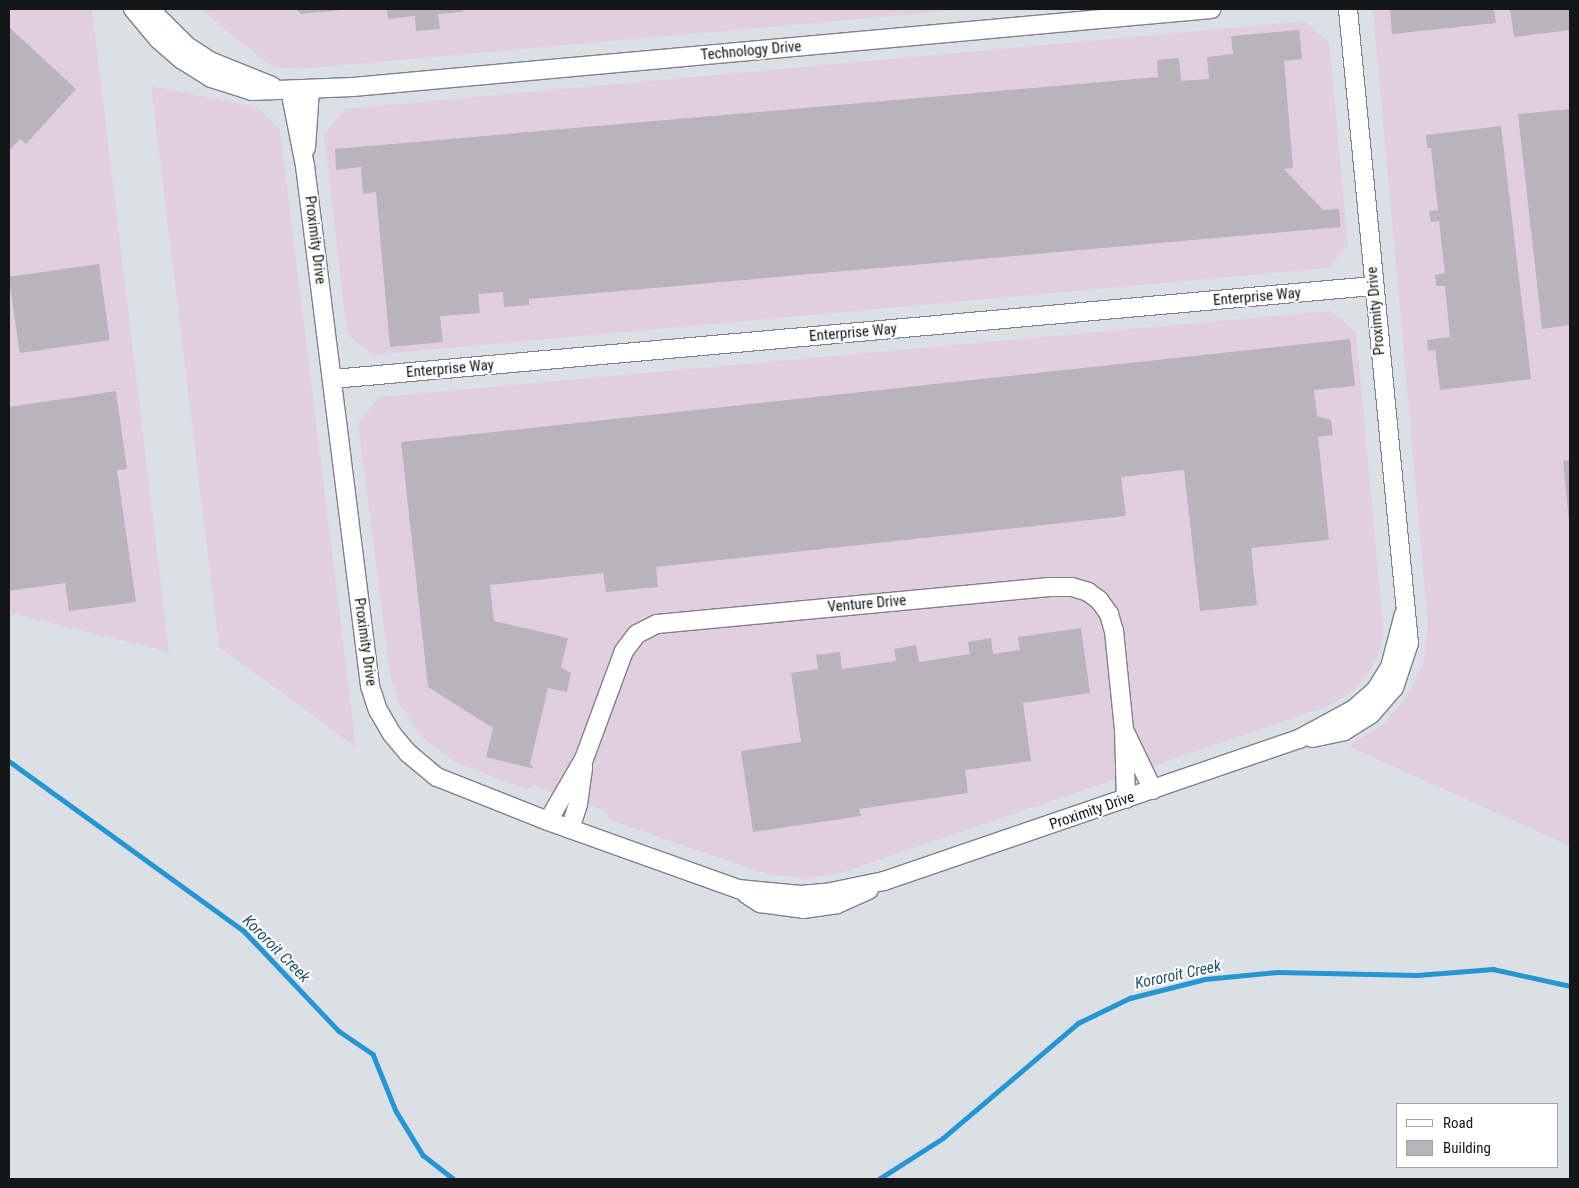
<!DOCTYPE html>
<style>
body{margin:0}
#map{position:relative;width:1579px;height:1188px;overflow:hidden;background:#dbe0e7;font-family:"Roboto Condensed",sans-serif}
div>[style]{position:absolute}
.industrial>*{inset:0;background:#e1cfe0}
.stream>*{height:4.5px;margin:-2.25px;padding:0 2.25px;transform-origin:2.25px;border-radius:2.25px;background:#2795d1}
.building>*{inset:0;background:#b9b4bb;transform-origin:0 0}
.roads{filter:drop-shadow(1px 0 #7e8289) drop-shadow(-1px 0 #7e8289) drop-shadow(0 1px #7e8289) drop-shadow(0 -1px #7e8289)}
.minor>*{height:18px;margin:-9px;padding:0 9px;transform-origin:9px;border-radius:9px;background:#fff}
span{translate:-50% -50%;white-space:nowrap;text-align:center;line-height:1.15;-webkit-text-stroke:4px #fff;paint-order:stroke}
.street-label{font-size:15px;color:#141619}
.water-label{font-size:16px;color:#29536d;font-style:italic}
.frame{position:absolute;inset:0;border:10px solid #141619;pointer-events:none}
.legend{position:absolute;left:1396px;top:1103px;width:162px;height:65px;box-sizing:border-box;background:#fff;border:1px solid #a1a2a3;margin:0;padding:6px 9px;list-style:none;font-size:15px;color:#141619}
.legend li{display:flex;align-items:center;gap:10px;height:25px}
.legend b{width:25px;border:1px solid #a1a2a3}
</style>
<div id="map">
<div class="industrial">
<i style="clip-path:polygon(9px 9px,92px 9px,169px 652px,9px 613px)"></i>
<i style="clip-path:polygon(200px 9px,971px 9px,299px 69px,272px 67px)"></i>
<i style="clip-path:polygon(1373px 9px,1570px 9px,1570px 846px,1348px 746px,1381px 726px,1407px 697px,1423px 664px,1428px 624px)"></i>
<i style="clip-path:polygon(1304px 21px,1329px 42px,1348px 245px,1329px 268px,373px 355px,347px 334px,324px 134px,345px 109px)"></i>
<i style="clip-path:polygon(151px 86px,257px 107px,280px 130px,356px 747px,219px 647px)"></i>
<i style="clip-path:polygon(1331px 311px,1356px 332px,1383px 626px,1382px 645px,1371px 670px,1353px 691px,1331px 705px,844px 872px,805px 879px,768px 874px,609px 820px,605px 811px,534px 785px,526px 789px,455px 762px,420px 735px,398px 702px,390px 674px,358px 423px,379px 397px)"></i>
</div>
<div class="stream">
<i style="left:9px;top:761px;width:290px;rotate:35.9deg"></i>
<i style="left:244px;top:931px;width:138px;rotate:46.5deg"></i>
<i style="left:339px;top:1031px;width:41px;rotate:34.1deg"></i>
<i style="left:373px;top:1054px;width:61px;rotate:68deg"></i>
<i style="left:396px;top:1111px;width:52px;rotate:58.5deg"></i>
<i style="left:423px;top:1155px;width:39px;rotate:38deg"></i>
<i style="left:879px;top:1179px;width:76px;rotate:-32.6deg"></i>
<i style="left:943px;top:1138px;width:177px;rotate:-40.4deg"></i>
<i style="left:1078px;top:1023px;width:58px;rotate:-25.7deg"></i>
<i style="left:1130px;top:998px;width:77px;rotate:-14.2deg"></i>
<i style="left:1205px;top:979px;width:72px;rotate:-5.6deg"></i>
<i style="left:1277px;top:972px;width:140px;rotate:1.2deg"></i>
<i style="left:1417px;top:975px;width:76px;rotate:-4.5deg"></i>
<i style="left:1493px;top:969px;width:79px;rotate:12.4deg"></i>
</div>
<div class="building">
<i style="clip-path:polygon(296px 9px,341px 9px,341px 10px,301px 14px)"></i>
<i style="clip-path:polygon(387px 9px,462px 9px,463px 12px,438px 14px,440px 29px,416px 31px,415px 16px,388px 19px)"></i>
<i style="clip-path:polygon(1390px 9px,1494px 9px,1496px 23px,1392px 34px)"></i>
<i style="clip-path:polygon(1510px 9px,1570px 9px,1570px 30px,1514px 37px)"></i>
<i style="clip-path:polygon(9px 27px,76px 89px,26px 144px,20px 139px,9px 151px)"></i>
<i style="clip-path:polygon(1299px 30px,1302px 59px,1284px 61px,1293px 168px,1284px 169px,1323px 210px,1339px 209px,1341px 227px,529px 299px,529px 305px,504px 307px,503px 292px,478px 294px,480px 313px,440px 316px,443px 342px,390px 347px,376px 192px,363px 194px,361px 167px,336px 170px,335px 149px,1158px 77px,1157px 60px,1179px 58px,1181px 81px,1209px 79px,1207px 57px,1233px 54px,1231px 36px)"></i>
<i style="clip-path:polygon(1570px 109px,1570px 325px,1542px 329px,1518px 114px)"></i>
<i style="clip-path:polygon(1501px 126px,1531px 379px,1440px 390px,1435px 350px,1428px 351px,1427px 340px,1450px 337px,1445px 286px,1436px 286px,1435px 275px,1445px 273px,1439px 221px,1431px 222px,1429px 211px,1438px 210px,1431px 148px,1427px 148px,1426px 135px)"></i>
<i style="left:99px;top:264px;width:77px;height:91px;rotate:82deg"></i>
<i style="clip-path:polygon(1350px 339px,1355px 386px,1314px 390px,1317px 416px,1331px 420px,1333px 435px,1318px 437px,1329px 540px,1251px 548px,1257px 605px,1200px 611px,1184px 470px,1121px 477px,1126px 516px,656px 567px,658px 587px,606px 592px,603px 573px,490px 585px,494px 621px,568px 638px,561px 667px,571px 673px,567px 692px,548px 688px,530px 764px,535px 769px,486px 757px,493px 728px,428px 687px,401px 442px)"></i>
<i style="clip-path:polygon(116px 391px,127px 469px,117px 470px,136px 602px,69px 611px,65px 583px,9px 591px,9px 407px)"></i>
<i style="clip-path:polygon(1570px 460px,1570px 522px,1569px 522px,1563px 461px)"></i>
<i style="clip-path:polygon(1081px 628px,1090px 693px,1023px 703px,1031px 761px,965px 770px,968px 793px,859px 809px,861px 816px,753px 832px,741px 751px,801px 742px,791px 673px,818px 669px,816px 655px,840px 652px,842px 669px,896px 661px,894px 649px,916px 645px,919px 662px,970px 654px,968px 642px,991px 638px,993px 654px,1020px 650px,1018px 637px)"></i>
</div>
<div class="roads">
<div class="minor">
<i style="left:133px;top:9px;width:40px;rotate:50deg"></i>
<i style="left:159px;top:40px;width:29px;rotate:41deg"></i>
<i style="left:181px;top:59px;width:36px;rotate:32deg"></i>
<i style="left:211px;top:78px;width:43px;rotate:17.6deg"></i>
<i style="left:252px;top:91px;width:101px;rotate:-2.3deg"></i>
<i style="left:353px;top:87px;width:862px;rotate:-5.19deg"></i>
<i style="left:150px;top:9px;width:52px;rotate:45deg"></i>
<i style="left:187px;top:46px;width:27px;rotate:33deg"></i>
<i style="left:210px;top:61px;width:67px;rotate:22deg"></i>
<i style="left:290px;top:90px;width:77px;rotate:78.8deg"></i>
<i style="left:305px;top:166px;width:524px;rotate:82.87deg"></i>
<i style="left:370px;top:686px;width:25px;rotate:72deg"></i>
<i style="left:378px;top:710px;width:28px;rotate:60deg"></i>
<i style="left:392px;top:734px;width:25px;rotate:50deg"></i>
<i style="left:408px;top:753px;width:38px;rotate:40deg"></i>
<i style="left:437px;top:777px;width:119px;rotate:21.6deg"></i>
<i style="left:548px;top:821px;width:202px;rotate:19.7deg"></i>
<i style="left:738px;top:889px;width:63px;rotate:5.4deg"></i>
<i style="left:801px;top:895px;width:25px;rotate:-5deg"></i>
<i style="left:826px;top:893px;width:59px;rotate:-11.7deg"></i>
<i style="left:884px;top:881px;width:439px;rotate:-18.9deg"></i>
<i style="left:1299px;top:739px;width:63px;rotate:-28.6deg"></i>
<i style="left:1354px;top:709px;width:28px;rotate:-41deg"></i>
<i style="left:1375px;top:691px;width:28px;rotate:-58deg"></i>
<i style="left:1390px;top:667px;width:55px;rotate:-75.2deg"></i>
<i style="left:306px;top:148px;width:58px;rotate:-86.1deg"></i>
<i style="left:333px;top:379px;width:1045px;rotate:-5.11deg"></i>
<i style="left:1126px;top:734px;width:62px;rotate:64.3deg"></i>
<i style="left:1312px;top:738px;width:33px;rotate:-12deg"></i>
<i style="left:1344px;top:731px;width:32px;rotate:-32deg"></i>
<i style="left:1371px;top:714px;width:35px;rotate:-49deg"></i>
<i style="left:1394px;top:688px;width:47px;rotate:-71.6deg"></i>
<i style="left:1409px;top:643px;width:637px;rotate:-95.5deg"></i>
<i style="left:548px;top:821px;width:72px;rotate:-59.9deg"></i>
<i style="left:584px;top:759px;width:115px;rotate:-69.7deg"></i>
<i style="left:624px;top:651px;width:21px;rotate:-53deg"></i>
<i style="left:637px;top:634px;width:22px;rotate:-27deg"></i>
<i style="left:657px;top:624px;width:394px;rotate:-5.4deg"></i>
<i style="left:1049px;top:587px;width:23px"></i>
<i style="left:1072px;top:587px;width:17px;rotate:17deg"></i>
<i style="left:1088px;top:592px;width:14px;rotate:36deg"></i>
<i style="left:1099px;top:600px;width:17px;rotate:54deg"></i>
<i style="left:1109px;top:614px;width:18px;rotate:74deg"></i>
<i style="left:1114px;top:631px;width:99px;rotate:84.2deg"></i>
<i style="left:1124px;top:729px;width:70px;rotate:88.4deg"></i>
<i style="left:570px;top:829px;width:26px;rotate:-72deg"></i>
<i style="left:578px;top:804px;width:37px;rotate:-82deg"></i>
<i style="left:746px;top:894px;width:17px;rotate:33deg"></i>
<i style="left:760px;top:903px;width:43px;rotate:7.9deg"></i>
<i style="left:803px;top:909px;width:34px;rotate:-8deg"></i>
<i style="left:837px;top:904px;width:35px;rotate:-24deg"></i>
</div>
</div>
<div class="street-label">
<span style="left:751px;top:51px;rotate:-5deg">Technology Drive</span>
<span style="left:315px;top:240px;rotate:83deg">Proximity Drive</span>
<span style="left:1257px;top:297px;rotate:-5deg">Enterprise Way</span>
<span style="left:1376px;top:311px;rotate:-95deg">Proximity Drive</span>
<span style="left:853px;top:333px;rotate:-5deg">Enterprise Way</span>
<span style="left:450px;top:369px;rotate:-5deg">Enterprise Way</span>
<span style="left:867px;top:604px;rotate:-5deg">Venture Drive</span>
<span style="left:365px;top:642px;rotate:82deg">Proximity Drive</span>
<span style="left:1092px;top:811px;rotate:-19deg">Proximity Drive</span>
</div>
<div class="water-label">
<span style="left:276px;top:949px;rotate:45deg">Kororoit Creek</span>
<span style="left:1178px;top:975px;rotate:-12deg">Kororoit Creek</span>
</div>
<div class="frame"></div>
<ul class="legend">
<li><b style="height:6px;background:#fff"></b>Road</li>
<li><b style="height:14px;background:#b9b4bb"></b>Building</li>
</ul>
</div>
